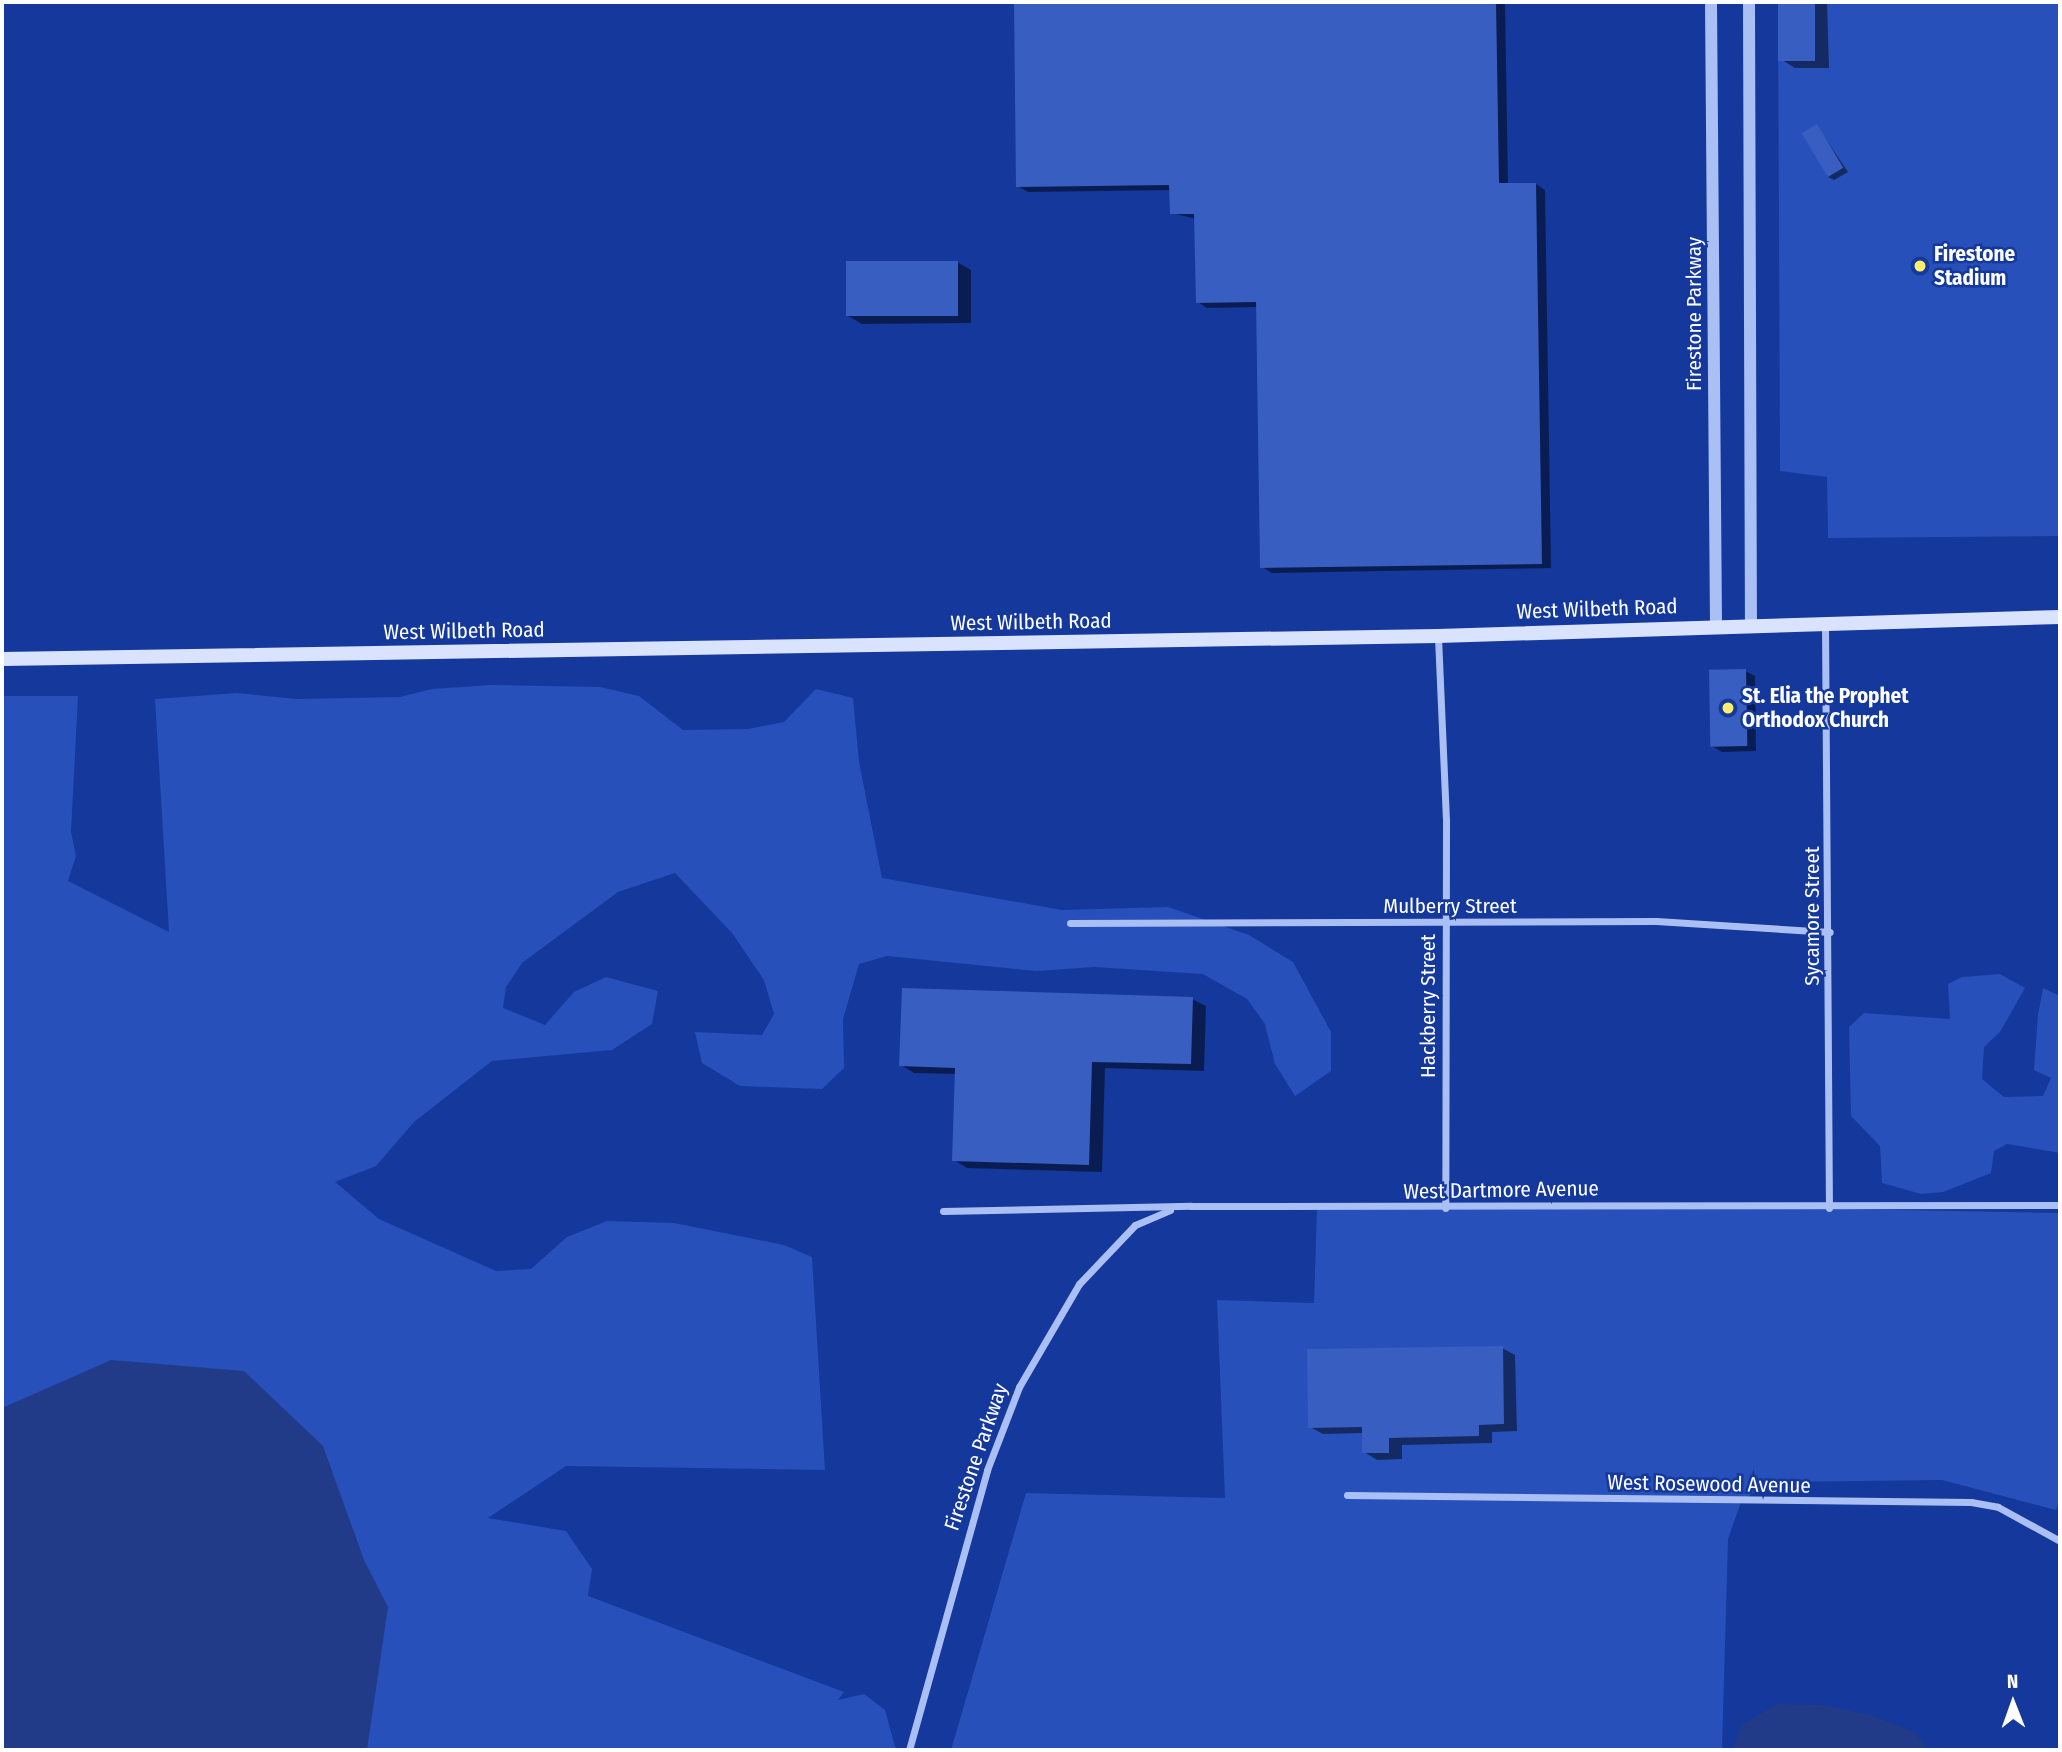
<!DOCTYPE html>
<style>
body{margin:0}
#map{position:relative;width:2062px;height:1752px;overflow:hidden;background:#14389c;font-family:"Fira Sans Condensed",sans-serif}
div>[style]{position:absolute}
.green>*{inset:0;background:#2750ba}
.water>*{inset:0;background:#213b88}
.shadow>*{inset:0;background:#0007}
.building>*{inset:0;background:#395ec2;transform-origin:0 0}
.minor>*{height:7px;margin:-3.5px;padding:0 3.5px;transform-origin:3.5px;border-radius:3.5px;background:#aabff3}
.tertiary>*{height:12px;margin:-6px;padding:0 6px;transform-origin:6px;border-radius:6px;background:#aabff3}
.secondary>*{height:14px;margin:-7px;padding:0 7px;transform-origin:7px;border-radius:7px;background:#dae3fd}
.dots>*{width:19px;height:19px;translate:-50% -50%;box-sizing:border-box;border:4px solid #14389c;border-radius:50%}
span{translate:-50% -50%;white-space:nowrap;text-align:center;line-height:1.15;-webkit-text-stroke:5px #14389c;paint-order:stroke}
.poi-label{font-size:21px;color:#fff;font-weight:700}
.left{translate:0 -50%;text-align:left}
.street-label{font-size:21px;color:#fff}
.frame{position:absolute;inset:0;border:4px solid #fff;pointer-events:none}
.north{position:absolute;left:1978px;top:1668px;width:70px;height:70px;-webkit-text-stroke:5px #14389c;paint-order:stroke;rotate:359deg;font-size:19px;font-weight:700;line-height:28px;text-align:center;color:#fff}
.north::after{content:'';display:block;margin:auto;width:24px;height:32px;background:#fff;clip-path:polygon(50% 0,100% 100%,50% 72%,0 100%)}
</style>
<div id="map">
<div class="green">
<i style="clip-path:polygon(1778px 2px,2060px 2px,2060px 536px,1828px 538px,1827px 477px,1780px 471px)"></i>
<i style="clip-path:polygon(492px 685px,600px 687px,639px 696px,683px 730px,748px 729px,784px 722px,816px 689px,853px 698px,859px 762px,882px 878px,1062px 910px,1168px 907px,1249px 935px,1293px 962px,1331px 1032px,1331px 1071px,1295px 1096px,1275px 1064px,1265px 1024px,1247px 999px,1203px 974px,1095px 967px,1036px 971px,887px 956px,859px 964px,843px 1019px,844px 1068px,822px 1089px,740px 1086px,702px 1063px,695px 1032px,762px 1035px,774px 1014px,764px 980px,732px 933px,675px 873px,618px 892px,522px 963px,506px 987px,503px 1008px,545px 1025px,574px 992px,606px 977px,658px 991px,652px 1024px,612px 1050px,492px 1061px,414px 1122px,376px 1166px,335px 1182px,379px 1219px,496px 1271px,531px 1269px,567px 1237px,607px 1221px,674px 1223px,784px 1245px,812px 1257px,825px 1470px,566px 1466px,488px 1518px,566px 1531px,592px 1569px,588px 1596px,844px 1692px,838px 1700px,864px 1694px,885px 1710px,896px 1750px,2px 1750px,2px 696px,78px 696px,71px 832px,76px 856px,68px 881px,169px 932px,155px 699px,237px 693px,297px 699px,400px 697px,432px 689px)"></i>
<i style="clip-path:polygon(2000px 974px,2025px 988px,2000px 1032px,1984px 1047px,1982px 1079px,2004px 1097px,2043px 1096px,2051px 1078px,2034px 1070px,2038px 1015px,2043px 988px,2060px 996px,2060px 1153px,2007px 1144px,1994px 1151px,1991px 1173px,1943px 1192px,1921px 1194px,1882px 1183px,1880px 1146px,1851px 1116px,1849px 1027px,1864px 1013px,1950px 1019px,1948px 984px,1962px 977px)"></i>
<i style="clip-path:polygon(1738px 1207px,2060px 1213px,2060px 1501px,2056px 1510px,1942px 1480px,1768px 1482px,1741px 1502px,1728px 1539px,1722px 1750px,951px 1750px,1026px 1493px,1225px 1498px,1217px 1300px,1314px 1303px,1317px 1208px)"></i>
</div>
<div class="water">
<i style="clip-path:polygon(111px 1360px,244px 1371px,323px 1446px,364px 1560px,388px 1607px,367px 1750px,2px 1750px,2px 1408px)"></i>
<i style="clip-path:polygon(1777px 1704px,1822px 1705px,1871px 1715px,1915px 1732px,1928px 1750px,1733px 1750px,1741px 1725px)"></i>
</div>
<div class="shadow">
<i style="clip-path:polygon(1015px 2px,1505px 2px,1508px 185px,1536px 184px,1545px 190px,1551px 568px,1272px 573px,1262px 567px,1258px 307px,1207px 308px,1198px 302px,1196px 219px,1172px 213px,1171px 190px,1028px 192px,1018px 186px)"></i>
<i style="clip-path:polygon(1781px 2px,1827px 2px,1829px 68px,1795px 68px,1782px 60px)"></i>
<i style="clip-path:polygon(1817px 126px,1848px 172px,1834px 180px,1828px 177px)"></i>
<i style="clip-path:polygon(957px 262px,971px 270px,971px 323px,862px 324px,848px 316px)"></i>
<i style="clip-path:polygon(1745px 671px,1755px 676px,1756px 751px,1722px 752px,1712px 746px)"></i>
<i style="clip-path:polygon(1192px 999px,1206px 1006px,1204px 1071px,1105px 1068px,1102px 1172px,967px 1168px,954px 1160px,956px 1074px,914px 1073px,901px 1065px)"></i>
<i style="clip-path:polygon(1502px 1348px,1515px 1355px,1517px 1431px,1492px 1432px,1492px 1443px,1402px 1445px,1402px 1459px,1377px 1460px,1364px 1452px,1363px 1433px,1323px 1434px,1310px 1427px)"></i>
</div>
<div class="building">
<i style="clip-path:polygon(1014px 2px,1496px 2px,1499px 183px,1536px 183px,1542px 564px,1260px 568px,1256px 302px,1196px 303px,1194px 214px,1170px 214px,1169px 185px,1016px 187px)"></i>
<i style="left:1778px;top:2px;width:37px;height:59px"></i>
<i style="left:1817px;top:124px;width:51px;height:18px;rotate:59deg"></i>
<i style="left:958px;top:261px;width:55px;height:112px;rotate:90deg"></i>
<i style="left:1746px;top:669px;width:77px;height:37px;rotate:89deg"></i>
<i style="clip-path:polygon(902px 988px,1193px 997px,1191px 1064px,1092px 1062px,1089px 1165px,952px 1161px,955px 1068px,899px 1066px)"></i>
<i style="clip-path:polygon(1503px 1346px,1504px 1424px,1479px 1425px,1479px 1436px,1389px 1438px,1389px 1453px,1362px 1453px,1362px 1427px,1308px 1428px,1307px 1349px)"></i>
</div>
<div class="minor">
<i style="left:1825px;top:624px;width:584px;rotate:89.61deg"></i>
<i style="left:1438px;top:637px;width:185px;rotate:87.5deg"></i>
<i style="left:1446px;top:822px;width:386px;rotate:90.1deg"></i>
<i style="left:1070px;top:923px;width:586px;rotate:-0.2deg"></i>
<i style="left:1656px;top:921px;width:174px;rotate:3.6deg"></i>
<i style="left:943px;top:1211px;width:248px;rotate:-1.2deg"></i>
<i style="left:1191px;top:1206px;width:869px;rotate:-0.07deg"></i>
<i style="left:1347px;top:1495px;width:624px;rotate:0.64deg"></i>
<i style="left:1971px;top:1502px;width:27px;rotate:10deg"></i>
<i style="left:1998px;top:1507px;width:71px;rotate:28.7deg"></i>
<i style="left:909px;top:1750px;width:291px;rotate:-74.4deg"></i>
<i style="left:987px;top:1470px;width:89px;rotate:-68.9deg"></i>
<i style="left:1019px;top:1387px;width:119px;rotate:-59.8deg"></i>
<i style="left:1079px;top:1284px;width:81px;rotate:-46.5deg"></i>
<i style="left:1135px;top:1225px;width:38px;rotate:-23deg"></i>
</div>
<div class="tertiary">
<i style="left:1711px;top:2px;width:623px;rotate:89.54deg"></i>
<i style="left:1749px;top:2px;width:622px;rotate:89.82deg"></i>
</div>
<div class="secondary">
<i style="left:2px;top:659px;width:1436px;rotate:-0.92deg"></i>
<i style="left:1438px;top:636px;width:622px;rotate:-1.75deg"></i>
</div>
<div class="dots">
<i style="left:1920px;top:266px;background:#ffee6c"></i>
<i style="left:1728px;top:708px;background:#ffee6c"></i>
</div>
<div class="poi-label">
<span class="left" style="left:1934px;top:266px">Firestone<br>Stadium</span>
<span class="left" style="left:1742px;top:708px">St. Elia the Prophet<br>Orthodox Church</span>
</div>
<div class="street-label">
<span style="left:1694px;top:314px;rotate:-90deg">Firestone Parkway</span>
<span style="left:1597px;top:609px;rotate:-2deg">West Wilbeth Road</span>
<span style="left:1031px;top:622px;rotate:-1deg">West Wilbeth Road</span>
<span style="left:464px;top:631px;rotate:-1deg">West Wilbeth Road</span>
<span style="left:1450px;top:906px">Mulberry Street</span>
<span style="left:1812px;top:916px;rotate:-90deg">Sycamore Street</span>
<span style="left:1428px;top:1006px;rotate:-90deg">Hackberry Street</span>
<span style="left:1501px;top:1190px;rotate:-1deg">West Dartmore Avenue</span>
<span style="left:976px;top:1457px;rotate:-71deg">Firestone Parkway</span>
<span style="left:1709px;top:1484px;rotate:1deg">West Rosewood Avenue</span>
</div>
<div class="frame"></div>
<div class="north">N</div>
</div>
